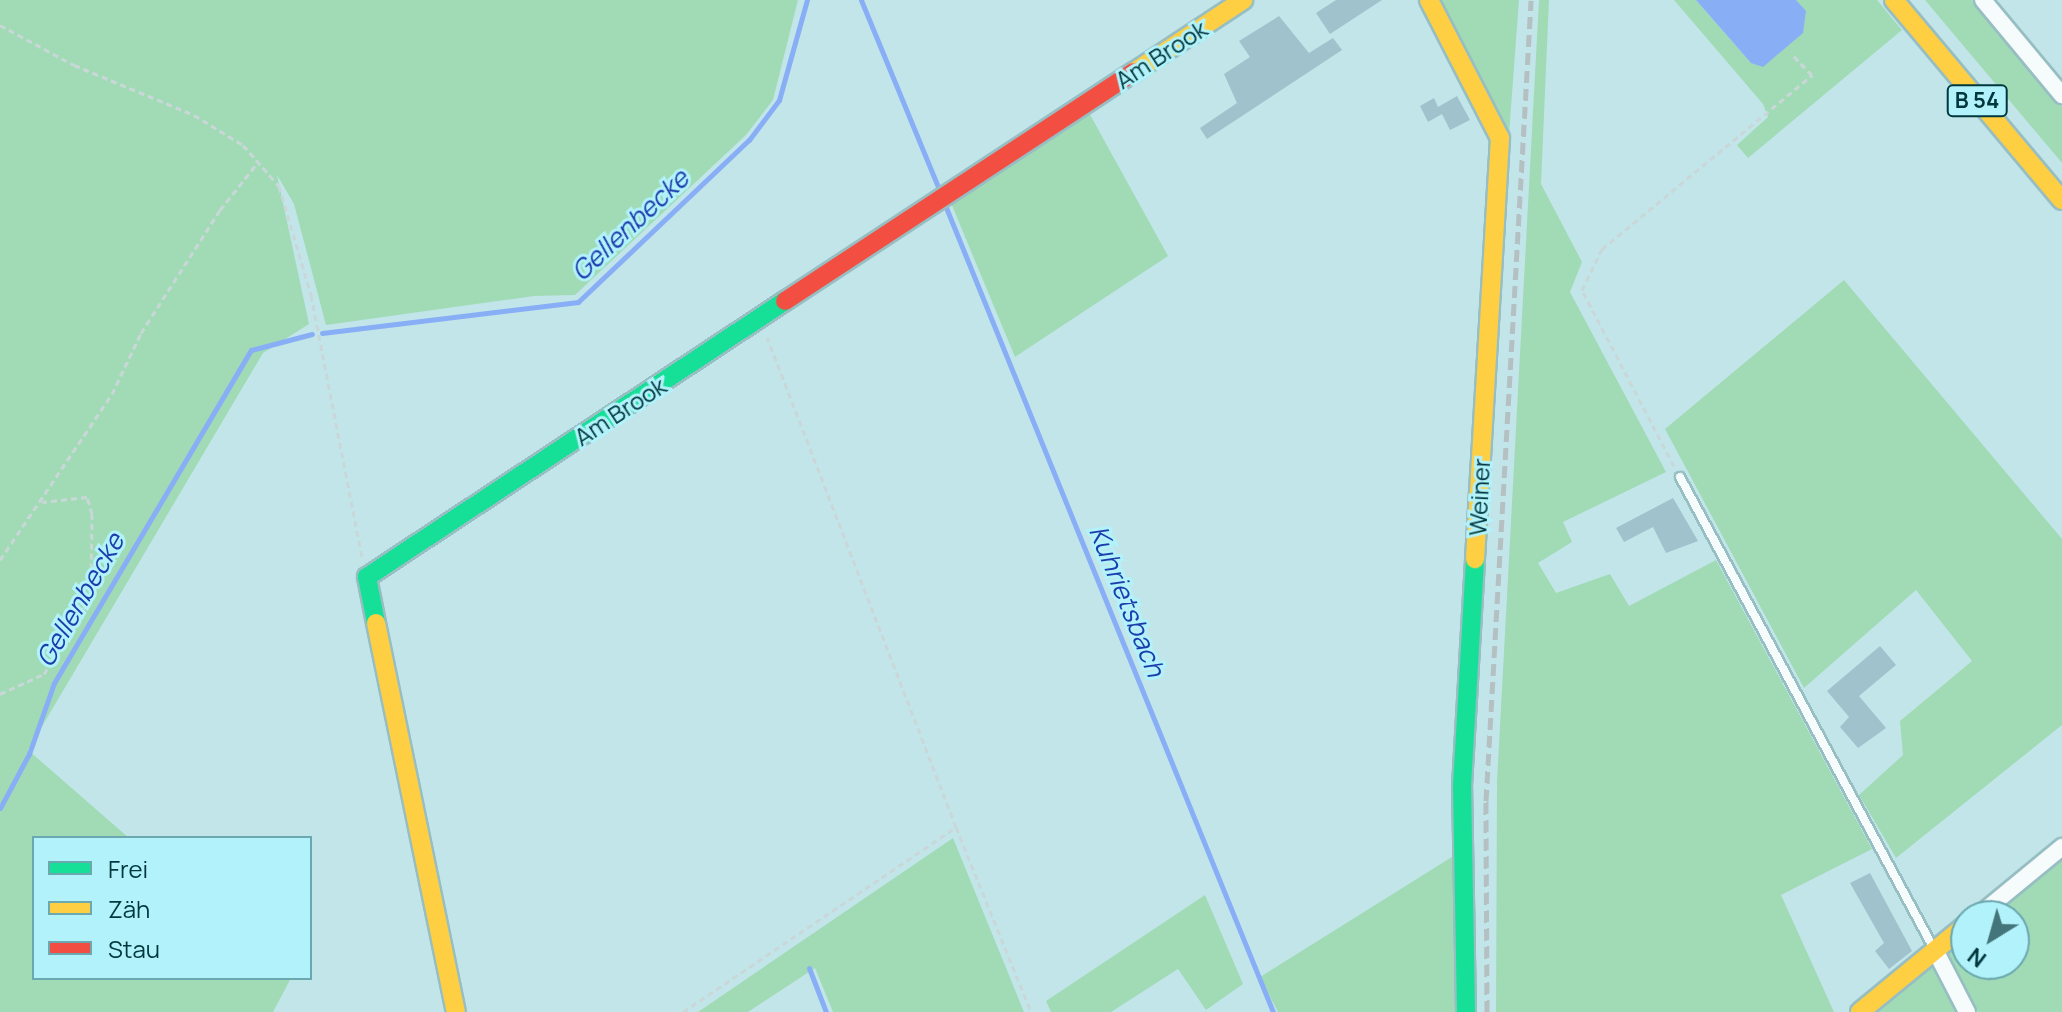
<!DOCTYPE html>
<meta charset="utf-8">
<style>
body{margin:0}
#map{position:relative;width:2062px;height:1012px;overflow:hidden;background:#c2e5ea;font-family:Manrope,sans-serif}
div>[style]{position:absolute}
.green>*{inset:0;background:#a0dbb6}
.water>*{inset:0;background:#88aef6}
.stream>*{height:5px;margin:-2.5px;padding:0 2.5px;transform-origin:2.5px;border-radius:2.5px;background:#88aef6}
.building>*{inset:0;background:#9fc2cc}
.path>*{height:3px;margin-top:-1.5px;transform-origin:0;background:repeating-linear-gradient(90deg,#cad7d8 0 6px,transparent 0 10px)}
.roads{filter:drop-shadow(2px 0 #97bec2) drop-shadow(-2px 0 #97bec2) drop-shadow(0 2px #97bec2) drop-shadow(0 -2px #97bec2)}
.lane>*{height:8px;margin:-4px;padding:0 4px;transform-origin:4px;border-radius:4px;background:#f6fbfc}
.street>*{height:16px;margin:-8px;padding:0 8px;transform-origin:8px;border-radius:8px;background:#f6fbfc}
.fast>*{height:18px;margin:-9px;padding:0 9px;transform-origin:9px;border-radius:9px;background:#16e098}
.slow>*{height:18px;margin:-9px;padding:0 9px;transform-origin:9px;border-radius:9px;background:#ffcf43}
.jam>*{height:18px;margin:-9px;padding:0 9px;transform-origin:9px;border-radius:9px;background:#f24e42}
.rail>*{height:5px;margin-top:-2.5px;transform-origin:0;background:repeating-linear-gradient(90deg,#b4c0c2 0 12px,transparent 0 18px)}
span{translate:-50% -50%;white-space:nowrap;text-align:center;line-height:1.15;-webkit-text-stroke:6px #b2f2fa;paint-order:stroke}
.shield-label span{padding:2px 6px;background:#b2f2fa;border:2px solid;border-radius:6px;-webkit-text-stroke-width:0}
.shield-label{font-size:22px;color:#00383e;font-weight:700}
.street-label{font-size:24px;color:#00383e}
.water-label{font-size:26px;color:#1c3cad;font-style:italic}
.legend{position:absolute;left:32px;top:836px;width:280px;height:144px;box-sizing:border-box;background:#b2f2fa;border:2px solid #6ba8af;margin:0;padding:10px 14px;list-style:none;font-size:24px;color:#00383e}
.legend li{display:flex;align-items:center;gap:16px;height:40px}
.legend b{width:40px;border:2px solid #6ba8af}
.north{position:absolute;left:1950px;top:900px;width:80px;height:80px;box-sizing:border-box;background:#b2f2fa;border:2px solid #6ba8af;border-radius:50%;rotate:217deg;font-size:22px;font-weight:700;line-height:32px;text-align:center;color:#00383e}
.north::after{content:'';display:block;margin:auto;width:28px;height:36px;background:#44757a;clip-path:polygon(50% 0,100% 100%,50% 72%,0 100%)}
</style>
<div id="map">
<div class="green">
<i style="clip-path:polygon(0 0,798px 0,773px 100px,746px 135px,575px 295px,534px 296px,326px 325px,294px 204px,277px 175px,309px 324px,263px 353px,28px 750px,129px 838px,34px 838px,34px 978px,291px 978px,273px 1012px,0 1012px)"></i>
<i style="clip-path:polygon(1438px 0,1519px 0,1509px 134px)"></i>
<i style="clip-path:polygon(1539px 0,1549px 0,1541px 184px,1582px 262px,1570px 292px,1666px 472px,1563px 522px,1572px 542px,1538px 563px,1556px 593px,1610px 574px,1629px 606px,1716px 560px,1872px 849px,1781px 895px,1834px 1012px,1496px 1012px,1497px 782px)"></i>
<i style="clip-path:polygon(1674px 0,1696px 0,1751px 63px,1805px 11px,1796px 0,1877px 0,1902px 30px,1748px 158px,1737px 145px,1768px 117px,1763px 104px)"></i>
<i style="clip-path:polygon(1925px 0,1972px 0,2062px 107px,2062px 163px)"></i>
<i style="clip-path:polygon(1088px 111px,1168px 256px,1015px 357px,951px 203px)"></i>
<i style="clip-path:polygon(1844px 280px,2062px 539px,2062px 725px,1896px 858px,1859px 795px,1903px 755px,1900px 721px,1972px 661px,1916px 590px,1804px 688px,1665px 429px)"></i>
<i style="clip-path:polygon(953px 838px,1024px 1012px,833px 1012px,815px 968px,748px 1012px,698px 1012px)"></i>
<i style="clip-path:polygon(1455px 855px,1458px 1012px,1278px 1012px,1260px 977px)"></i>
<i style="clip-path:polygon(2062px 857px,2062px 1012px,1978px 1012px,1946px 952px,1966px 936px,1966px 964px,2014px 964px,2014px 916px,1990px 916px)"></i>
<i style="clip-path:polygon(1205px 895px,1243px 984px,1206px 1010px,1178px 969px,1111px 1012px,1051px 1012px,1046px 1001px)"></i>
<i style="clip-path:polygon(1933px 962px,1960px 1012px,1875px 1012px)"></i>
</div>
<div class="water">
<i style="clip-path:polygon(1696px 0,1796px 0,1806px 11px,1803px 33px,1763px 67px,1751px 63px)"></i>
</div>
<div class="stream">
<i style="left:861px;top:0;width:204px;rotate:67.6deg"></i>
<i style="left:945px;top:205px;width:871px;rotate:67.88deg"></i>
<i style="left:322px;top:333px;width:258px;rotate:-6.9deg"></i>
<i style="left:578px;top:302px;width:236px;rotate:-43.5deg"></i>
<i style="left:749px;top:140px;width:50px;rotate:-53.1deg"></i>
<i style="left:779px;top:100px;width:104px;rotate:-74.4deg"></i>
<i style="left:0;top:808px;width:61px;rotate:-61.8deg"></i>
<i style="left:29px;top:754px;width:75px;rotate:-70.6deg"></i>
<i style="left:54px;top:683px;width:387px;rotate:-59.4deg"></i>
<i style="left:251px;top:350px;width:63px;rotate:-14.7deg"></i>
<i style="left:809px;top:968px;width:47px;rotate:68.9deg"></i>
</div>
<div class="building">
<i style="clip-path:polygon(1336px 0,1382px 0,1330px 34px,1316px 13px)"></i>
<i style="clip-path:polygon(1279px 16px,1309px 53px,1333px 38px,1342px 50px,1207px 139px,1200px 128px,1237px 103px,1224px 74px,1250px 57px,1239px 41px)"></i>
<i style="clip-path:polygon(1457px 96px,1470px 120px,1450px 130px,1442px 114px,1428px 122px,1420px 106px,1434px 98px,1438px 107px)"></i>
<i style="clip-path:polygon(1673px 498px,1698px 541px,1666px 553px,1653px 527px,1624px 542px,1616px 528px)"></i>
<i style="clip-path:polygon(1880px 646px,1896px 665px,1859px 696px,1886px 728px,1858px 748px,1840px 727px,1849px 717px,1827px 691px)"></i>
<i style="clip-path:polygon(1870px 873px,1912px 951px,1889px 969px,1875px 951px,1884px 943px,1850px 883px)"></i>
</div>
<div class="path">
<i style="left:0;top:25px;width:84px;rotate:28.4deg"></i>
<i style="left:74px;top:65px;width:130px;rotate:22.6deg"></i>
<i style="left:194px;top:115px;width:57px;rotate:31.5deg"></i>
<i style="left:243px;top:145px;width:55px;rotate:48.7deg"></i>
<i style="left:279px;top:186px;width:114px;rotate:73.6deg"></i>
<i style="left:311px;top:295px;width:268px;rotate:79deg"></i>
<i style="left:1674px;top:466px;width:199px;rotate:-117.6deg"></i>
<i style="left:1582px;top:290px;width:46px;rotate:-64deg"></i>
<i style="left:1602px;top:249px;width:273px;rotate:-39.6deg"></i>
<i style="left:1812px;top:75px;width:28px;rotate:-134deg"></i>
<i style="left:0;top:560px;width:200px;rotate:-56deg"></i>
<i style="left:112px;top:394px;width:68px;rotate:-64.6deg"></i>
<i style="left:141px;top:333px;width:146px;rotate:-57.3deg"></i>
<i style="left:220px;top:210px;width:61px;rotate:-51.6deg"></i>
<i style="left:0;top:694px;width:48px;rotate:-24.4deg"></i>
<i style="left:44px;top:674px;width:76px;rotate:-58.4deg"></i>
<i style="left:84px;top:609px;width:31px;rotate:-77deg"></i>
<i style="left:91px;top:579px;width:65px;rotate:-89.1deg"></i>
<i style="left:92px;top:514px;width:18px;rotate:-106deg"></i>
<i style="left:87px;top:497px;width:45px;rotate:173.7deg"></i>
<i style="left:956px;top:827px;width:200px;rotate:67.9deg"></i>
<i style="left:683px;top:1012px;width:330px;rotate:-34.1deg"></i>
<i style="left:956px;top:827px;width:525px;rotate:-111.09deg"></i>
</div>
<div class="roads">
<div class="lane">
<i style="left:1680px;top:477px;width:536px;rotate:61.71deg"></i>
</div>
<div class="street">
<i style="left:1983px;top:0;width:124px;rotate:50.3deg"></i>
<i style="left:1978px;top:916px;width:109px;rotate:-39.4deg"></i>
<i style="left:1935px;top:950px;width:70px;rotate:62.7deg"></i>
</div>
<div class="fast">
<i style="left:376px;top:623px;width:47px;rotate:-101.1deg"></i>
<i style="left:367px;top:577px;width:501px;rotate:-33.44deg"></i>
<i style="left:1466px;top:1012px;width:226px;rotate:-91deg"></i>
<i style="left:1462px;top:786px;width:227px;rotate:-86.7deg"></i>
</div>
<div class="slow">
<i style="left:1429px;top:0;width:155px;rotate:62.8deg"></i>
<i style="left:1500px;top:138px;width:422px;rotate:93.4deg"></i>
<i style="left:1894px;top:0;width:261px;rotate:50deg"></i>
<i style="left:1134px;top:72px;width:131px;rotate:-33.4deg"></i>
<i style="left:376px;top:623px;width:397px;rotate:78.4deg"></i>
<i style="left:1860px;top:1012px;width:137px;rotate:-39.4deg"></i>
</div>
<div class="jam">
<i style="left:785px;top:301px;width:417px;rotate:-33.3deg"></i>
</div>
</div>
<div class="rail">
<i style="left:1487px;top:1012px;width:211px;rotate:-90.3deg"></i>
<i style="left:1486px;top:801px;width:802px;rotate:-86.78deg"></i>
</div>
<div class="shield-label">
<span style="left:1977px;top:101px">B 54</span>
</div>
<div class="street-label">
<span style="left:1161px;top:54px;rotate:-33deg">Am Brook</span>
<span style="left:620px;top:411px;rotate:-33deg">Am Brook</span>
<span style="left:1479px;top:497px;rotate:-87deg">Weiner</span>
</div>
<div class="water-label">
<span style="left:630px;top:225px;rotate:-43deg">Gellenbecke</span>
<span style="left:80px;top:600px;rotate:-60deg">Gellenbecke</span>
<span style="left:1127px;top:601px;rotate:68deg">Kuhrietsbach</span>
</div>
<ul class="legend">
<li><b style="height:10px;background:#16e098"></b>Frei</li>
<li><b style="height:10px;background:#ffcf43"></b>Zäh</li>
<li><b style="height:10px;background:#f24e42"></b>Stau</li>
</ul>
<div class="north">N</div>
</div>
